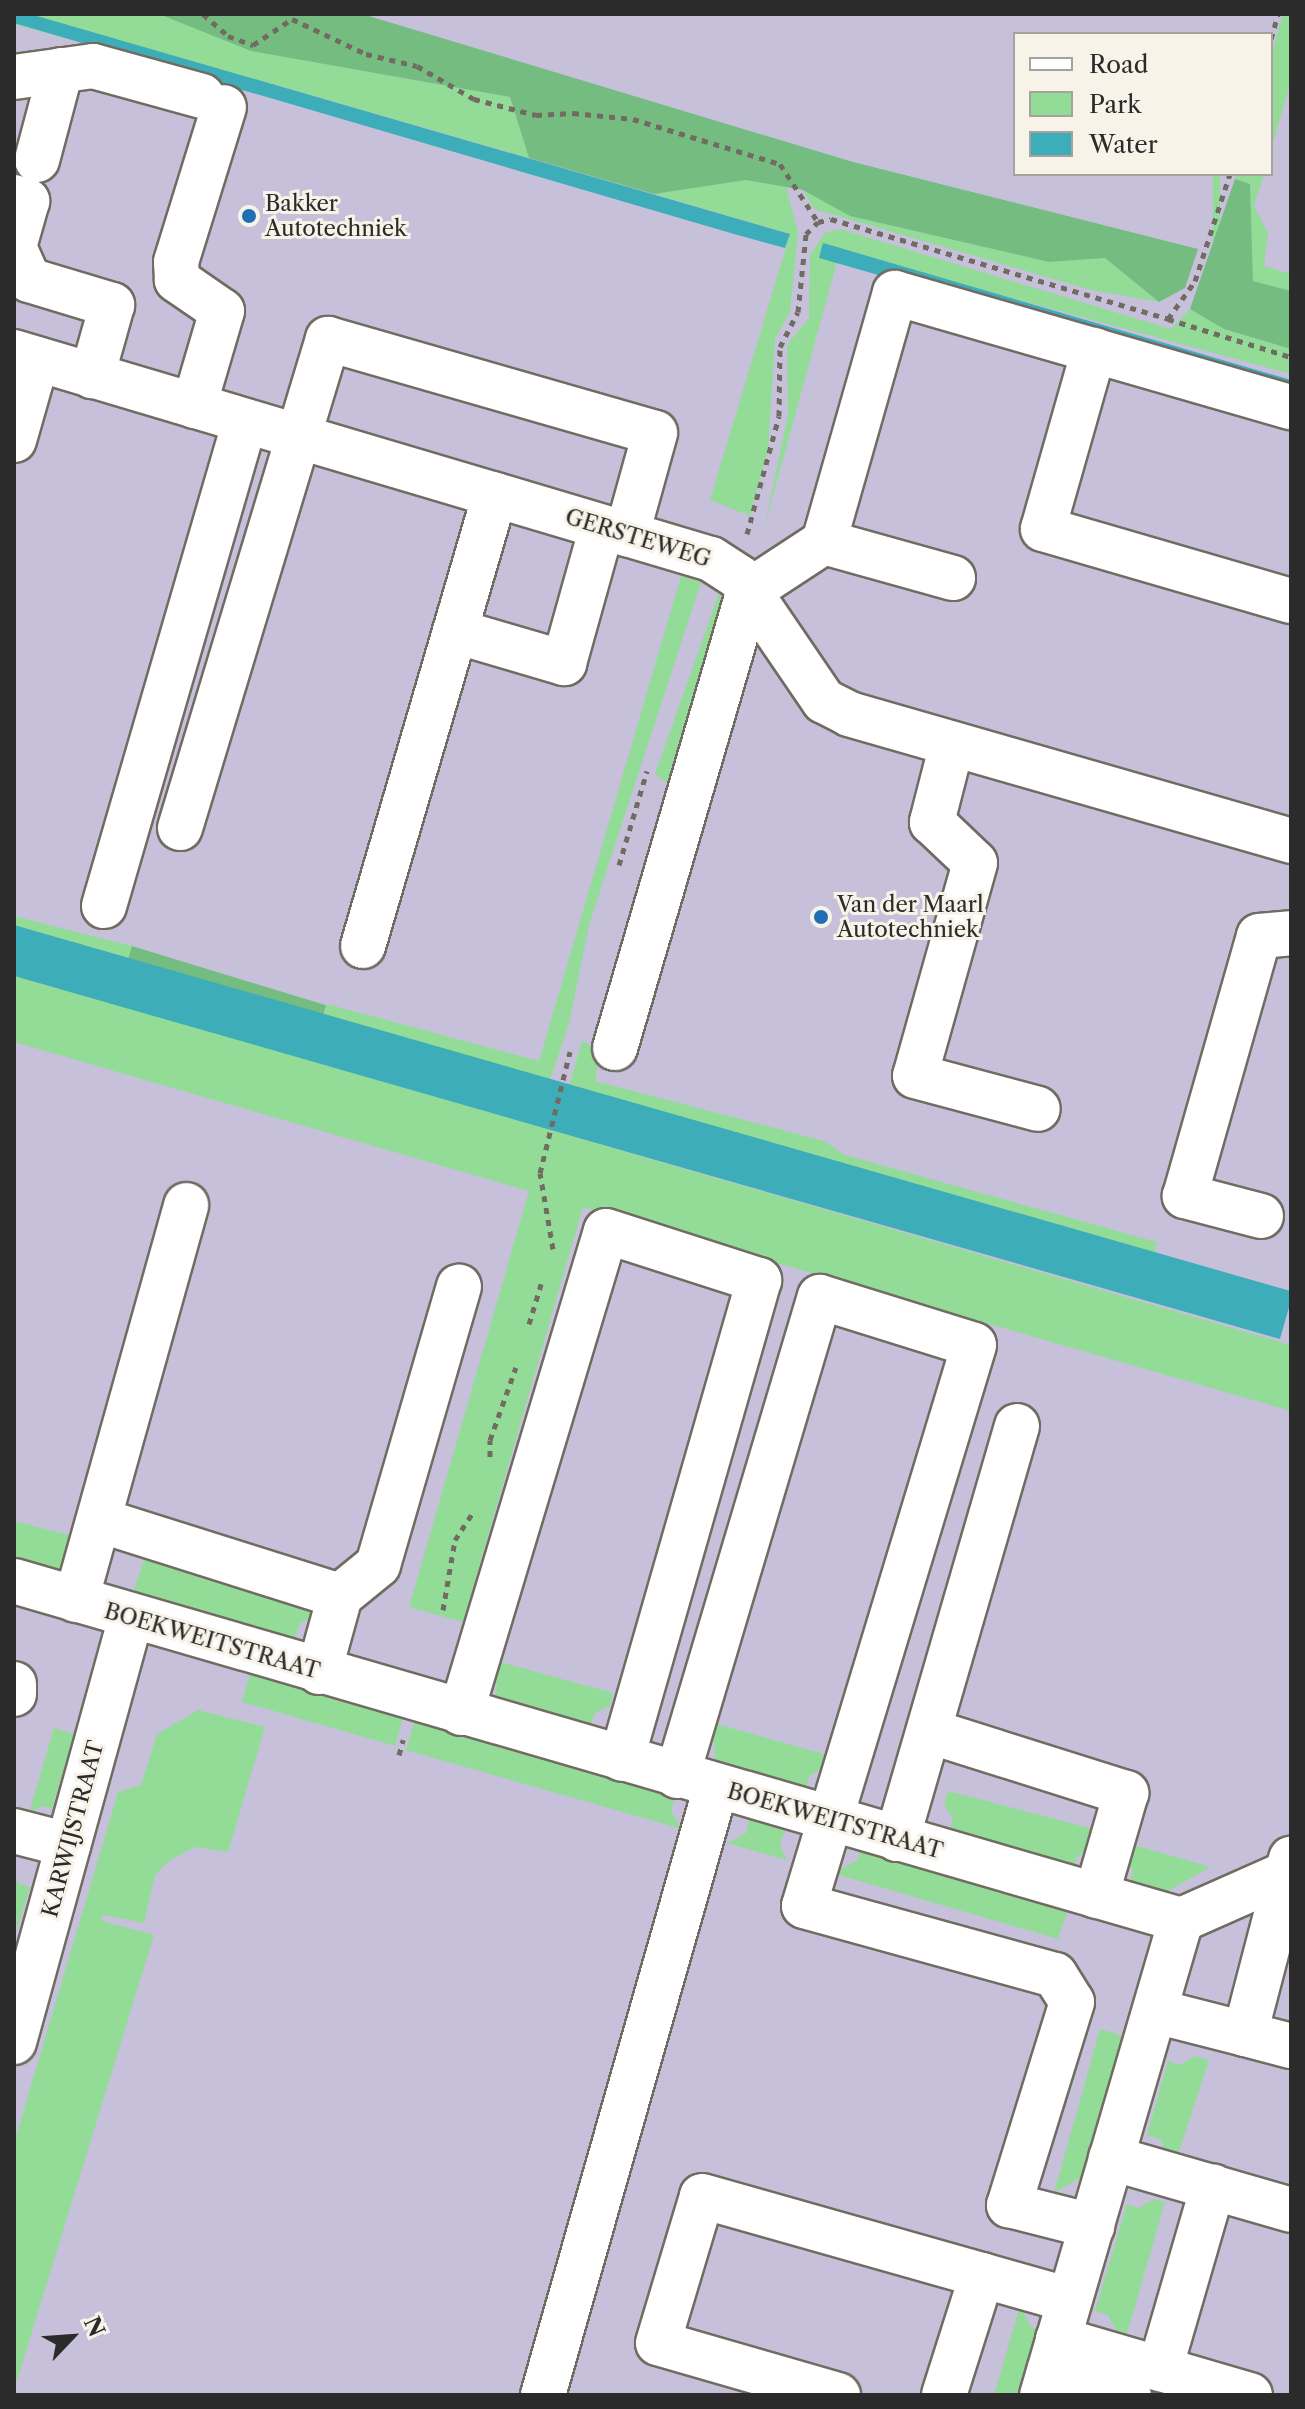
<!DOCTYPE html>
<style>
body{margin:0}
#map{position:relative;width:1305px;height:2409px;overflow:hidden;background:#f3e2c8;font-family:"Libre Caslon Text",serif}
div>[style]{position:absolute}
.industrial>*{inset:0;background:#c6c0da}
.green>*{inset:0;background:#92dc98;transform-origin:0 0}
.forest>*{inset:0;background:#75bc80;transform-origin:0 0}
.water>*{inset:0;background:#3dadba;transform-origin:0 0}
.path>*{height:5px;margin-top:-2.5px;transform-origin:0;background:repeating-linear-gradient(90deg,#716b62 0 6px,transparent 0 12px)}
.roads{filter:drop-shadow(2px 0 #716b62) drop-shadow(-2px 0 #716b62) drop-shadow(0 2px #716b62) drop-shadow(0 -2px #716b62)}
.minor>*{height:44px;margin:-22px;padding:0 22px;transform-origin:22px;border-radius:22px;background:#fff}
.dots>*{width:22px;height:22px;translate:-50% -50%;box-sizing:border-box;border:4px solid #f7f3e8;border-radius:50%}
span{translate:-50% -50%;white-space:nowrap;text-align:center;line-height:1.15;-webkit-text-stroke:6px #f7f3e8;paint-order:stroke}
.poi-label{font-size:22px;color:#2b2b2b}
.left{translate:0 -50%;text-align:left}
.street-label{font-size:22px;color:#2b2b2b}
.frame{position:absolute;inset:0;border:16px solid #2b2b2b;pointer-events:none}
.legend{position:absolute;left:1013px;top:32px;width:260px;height:144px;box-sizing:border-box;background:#f7f3e8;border:2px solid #a5a39c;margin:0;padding:10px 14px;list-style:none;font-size:24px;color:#2b2b2b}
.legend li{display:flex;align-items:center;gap:16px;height:40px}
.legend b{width:40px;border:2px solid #a5a39c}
.north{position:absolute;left:32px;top:2297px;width:80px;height:80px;-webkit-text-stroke:6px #f7f3e8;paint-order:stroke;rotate:65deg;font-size:22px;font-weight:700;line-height:32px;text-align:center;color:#2b2b2b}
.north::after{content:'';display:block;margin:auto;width:28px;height:36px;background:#2b2b2b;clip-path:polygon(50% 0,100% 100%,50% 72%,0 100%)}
</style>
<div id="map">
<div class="industrial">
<i style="clip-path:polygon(evenodd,14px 14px,1291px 14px,1291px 2395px,14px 2395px,14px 14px,1015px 34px,1271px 34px,1271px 174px,1015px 174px,1015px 34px)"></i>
</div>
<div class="green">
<i style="clip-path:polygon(14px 14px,194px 14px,251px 51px,510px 97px,529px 158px,259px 80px,256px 92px,14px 24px)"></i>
<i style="clip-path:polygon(1283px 14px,1291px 14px,1291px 81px,1271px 150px,1271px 56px)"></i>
<i style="left:1213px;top:174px;width:7px;height:76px"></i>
<i style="clip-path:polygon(1236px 174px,1264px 174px,1254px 206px,1268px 233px,1264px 266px,1291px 274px,1291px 291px,1253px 281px,1250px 184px,1235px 179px)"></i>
<i style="clip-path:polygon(746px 180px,786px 187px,798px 233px,790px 312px,775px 339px,768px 449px,750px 516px,710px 500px,790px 234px,654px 194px)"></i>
<i style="clip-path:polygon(803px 190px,850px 216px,1049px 262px,1105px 258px,1159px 302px,1091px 290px,814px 209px)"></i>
<i style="clip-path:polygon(840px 229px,1171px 329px,1190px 309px,1224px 329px,1291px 349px,1291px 374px,840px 251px,765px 525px,788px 414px,787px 345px,809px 318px,810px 255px,825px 233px)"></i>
<i style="clip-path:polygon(681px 576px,701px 582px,589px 925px,569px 1024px,549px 1083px,323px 1018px,327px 1004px,539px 1061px)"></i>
<i style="clip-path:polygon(720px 590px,731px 607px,674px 788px,655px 774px)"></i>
<i style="clip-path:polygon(14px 916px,132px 946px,129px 960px,14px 925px)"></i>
<i style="clip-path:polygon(14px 974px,1291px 1345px,1291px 1411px,583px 1207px,463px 1622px,409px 1607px,529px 1191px,14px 1042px)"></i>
<i style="clip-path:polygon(582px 1041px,600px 1050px,595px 1081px,824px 1141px,845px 1155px,1157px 1242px,1153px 1260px,568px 1089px)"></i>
<i style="clip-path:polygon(14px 1521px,88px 1540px,64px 1574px,14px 1559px)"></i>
<i style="clip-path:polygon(144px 1560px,317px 1607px,315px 1615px,300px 1623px,294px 1640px,133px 1593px)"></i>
<i style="clip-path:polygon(497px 1661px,613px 1693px,610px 1706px,595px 1713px,590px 1727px,496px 1699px)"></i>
<i style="left:250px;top:1674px;width:159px;height:29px;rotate:16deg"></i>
<i style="clip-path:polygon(198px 1710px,265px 1727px,228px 1852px,195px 1847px,170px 1860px,155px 1875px,144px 1923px,103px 1915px,102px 1921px,154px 1935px,14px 2390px,14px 2143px,118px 1792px,141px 1785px,157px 1734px)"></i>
<i style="clip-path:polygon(414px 1722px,675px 1798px,671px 1811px,682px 1829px,406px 1750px)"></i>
<i style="clip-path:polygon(713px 1723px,827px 1755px,823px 1768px,809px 1776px,806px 1788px,715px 1762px)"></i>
<i style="clip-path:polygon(54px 1728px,74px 1734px,52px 1809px,42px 1806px,29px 1813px)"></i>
<i style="clip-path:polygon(948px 1791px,1097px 1830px,1093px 1848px,1077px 1856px,1075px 1865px,950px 1829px,953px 1819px,944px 1805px)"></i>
<i style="clip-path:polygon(749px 1820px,785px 1830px,780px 1846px,787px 1860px,727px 1843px,746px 1833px)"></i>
<i style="clip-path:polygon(1131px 1844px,1210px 1867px,1168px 1891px,1130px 1880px,1133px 1871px,1126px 1859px)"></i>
<i style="clip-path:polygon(860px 1851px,1067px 1912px,1058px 1939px,832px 1873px,857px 1861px)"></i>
<i style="clip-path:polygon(14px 1875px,19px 1884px,30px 1887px,17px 1929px)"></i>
<i style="clip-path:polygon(1100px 2029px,1126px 2037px,1085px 2182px,1078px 2179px,1054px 2193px)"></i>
<i style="clip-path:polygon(1195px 2056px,1209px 2060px,1177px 2158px,1167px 2155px,1160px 2139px,1147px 2135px,1168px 2061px,1180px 2065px)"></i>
<i style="clip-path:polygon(1154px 2199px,1165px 2202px,1127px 2334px,1116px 2331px,1108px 2315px,1095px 2311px,1127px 2204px,1139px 2208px)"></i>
<i style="clip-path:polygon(1020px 2306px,1031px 2327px,1042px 2331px,1023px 2395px,994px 2395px)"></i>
</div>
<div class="forest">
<i style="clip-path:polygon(159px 14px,362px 14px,853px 162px,1198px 249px,1185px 288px,1159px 302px,1105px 258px,1049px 262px,850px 216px,803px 190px,746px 180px,654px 194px,529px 158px,510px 97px,251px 51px)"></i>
<i style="clip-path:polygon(1235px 179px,1250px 184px,1253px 281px,1291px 291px,1291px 349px,1224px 329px,1190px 309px)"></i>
<i style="left:132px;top:946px;width:203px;height:14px;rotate:17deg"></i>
</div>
<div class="water">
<i style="clip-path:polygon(14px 14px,30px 14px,790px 234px,785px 248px,734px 234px,14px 23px)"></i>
<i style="clip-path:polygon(823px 243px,1291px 380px,1291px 393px,819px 258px)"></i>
<i style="left:14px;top:925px;width:1331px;height:49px;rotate:16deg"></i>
</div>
<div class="path">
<i style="left:203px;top:14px;width:33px;rotate:41deg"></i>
<i style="left:228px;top:36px;width:27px;rotate:20deg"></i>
<i style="left:253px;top:45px;width:47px;rotate:-33.7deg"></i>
<i style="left:292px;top:19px;width:82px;rotate:25.3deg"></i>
<i style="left:366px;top:54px;width:52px;rotate:13.2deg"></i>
<i style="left:417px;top:66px;width:66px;rotate:30.1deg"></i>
<i style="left:474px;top:99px;width:64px;rotate:14.5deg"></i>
<i style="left:536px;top:115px;width:37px;rotate:-3deg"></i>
<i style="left:573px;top:113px;width:60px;rotate:5.7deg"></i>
<i style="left:633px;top:119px;width:154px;rotate:17deg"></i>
<i style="left:780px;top:164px;width:69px;rotate:56.8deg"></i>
<i style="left:818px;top:222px;width:13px;rotate:-13deg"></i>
<i style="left:831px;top:219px;width:352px;rotate:16.5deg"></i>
<i style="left:1168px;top:319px;width:47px;rotate:-54.6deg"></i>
<i style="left:1195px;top:281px;width:113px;rotate:-71.9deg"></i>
<i style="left:1271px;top:39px;width:26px;rotate:-74deg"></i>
<i style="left:1168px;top:319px;width:129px;rotate:17.2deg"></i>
<i style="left:747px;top:534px;width:122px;rotate:-74.8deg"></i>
<i style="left:779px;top:416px;width:69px;rotate:-89.2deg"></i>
<i style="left:780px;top:347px;width:39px;rotate:-63deg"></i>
<i style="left:798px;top:312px;width:78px;rotate:-84.1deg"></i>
<i style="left:806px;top:234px;width:17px;rotate:-45deg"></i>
<i style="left:619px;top:865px;width:98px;rotate:-73.4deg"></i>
<i style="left:553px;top:1249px;width:77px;rotate:-99.7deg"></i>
<i style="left:540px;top:1173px;width:125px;rotate:-76.1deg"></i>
<i style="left:529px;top:1324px;width:45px;rotate:-73.2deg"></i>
<i style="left:490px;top:1457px;width:17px;rotate:-90deg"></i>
<i style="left:490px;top:1440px;width:77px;rotate:-70.4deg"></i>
<i style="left:443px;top:1610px;width:71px;rotate:-80.3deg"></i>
<i style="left:455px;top:1540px;width:31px;rotate:-57deg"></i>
<i style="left:399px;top:1755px;width:16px;rotate:-75deg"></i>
</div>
<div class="roads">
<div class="minor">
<i style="left:14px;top:77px;width:80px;rotate:-7.9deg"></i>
<i style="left:93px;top:66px;width:113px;rotate:15.4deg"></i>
<i style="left:37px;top:160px;width:93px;rotate:-75.1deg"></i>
<i style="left:14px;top:197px;width:14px;rotate:17deg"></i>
<i style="left:27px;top:201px;width:48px;rotate:105.8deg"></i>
<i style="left:14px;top:247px;width:36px;rotate:66deg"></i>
<i style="left:29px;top:280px;width:87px;rotate:16.8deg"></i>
<i style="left:112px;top:305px;width:74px;rotate:105.7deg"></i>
<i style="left:1094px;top:350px;width:186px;rotate:105.9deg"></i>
<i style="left:1043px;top:529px;width:258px;rotate:16.2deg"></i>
<i style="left:14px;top:352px;width:727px;rotate:16.54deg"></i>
<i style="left:711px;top:559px;width:35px;rotate:33deg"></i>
<i style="left:740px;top:578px;width:149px;rotate:55.7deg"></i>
<i style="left:824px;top:701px;width:28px;rotate:27deg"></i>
<i style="left:849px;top:714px;width:460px;rotate:16deg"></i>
<i style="left:194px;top:406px;width:99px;rotate:-73.6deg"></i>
<i style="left:222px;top:311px;width:55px;rotate:-145.4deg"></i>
<i style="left:177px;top:280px;width:18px;rotate:-93deg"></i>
<i style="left:176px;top:262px;width:162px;rotate:-72.8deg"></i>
<i style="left:14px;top:440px;width:84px;rotate:-74.1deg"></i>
<i style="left:824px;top:542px;width:134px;rotate:15.6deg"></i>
<i style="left:455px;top:631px;width:114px;rotate:16.4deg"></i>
<i style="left:564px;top:663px;width:141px;rotate:-74.4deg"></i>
<i style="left:952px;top:744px;width:81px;rotate:104.4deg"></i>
<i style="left:932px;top:822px;width:59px;rotate:43.6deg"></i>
<i style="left:975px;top:863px;width:221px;rotate:105.7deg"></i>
<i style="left:915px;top:1076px;width:127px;rotate:15deg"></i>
<i style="left:180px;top:828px;width:511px;rotate:-73.16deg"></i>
<i style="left:328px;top:339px;width:340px;rotate:16deg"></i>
<i style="left:655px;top:433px;width:105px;rotate:105.5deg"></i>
<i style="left:104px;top:906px;width:505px;rotate:-73.79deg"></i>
<i style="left:363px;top:946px;width:470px;rotate:-73.7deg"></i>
<i style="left:615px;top:1048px;width:476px;rotate:-73.7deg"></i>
<i style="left:749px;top:591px;width:90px;rotate:-33.2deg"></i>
<i style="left:824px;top:542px;width:259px;rotate:-74.1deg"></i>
<i style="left:895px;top:293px;width:412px;rotate:16.1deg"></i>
<i style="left:1261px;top:1216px;width:79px;rotate:-165.3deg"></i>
<i style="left:1185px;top:1196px;width:270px;rotate:-74.1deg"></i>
<i style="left:1259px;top:936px;width:32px;rotate:-5deg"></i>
<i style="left:99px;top:1520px;width:253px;rotate:17.5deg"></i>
<i style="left:14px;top:1581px;width:1215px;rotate:16.2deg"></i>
<i style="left:1181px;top:1920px;width:495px;rotate:106.3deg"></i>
<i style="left:76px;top:1600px;width:410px;rotate:-74.4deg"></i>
<i style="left:319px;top:1672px;width:79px;rotate:-74.6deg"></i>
<i style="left:340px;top:1596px;width:49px;rotate:-39.2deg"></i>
<i style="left:378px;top:1565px;width:290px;rotate:-73.8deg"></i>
<i style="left:14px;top:1684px;width:10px;rotate:90deg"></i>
<i style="left:461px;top:1713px;width:503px;rotate:-73.26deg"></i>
<i style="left:606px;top:1231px;width:161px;rotate:17.8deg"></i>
<i style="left:759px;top:1280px;width:498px;rotate:106deg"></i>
<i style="left:929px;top:1731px;width:207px;rotate:17.5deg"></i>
<i style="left:1126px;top:1793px;width:107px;rotate:106.2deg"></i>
<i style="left:677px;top:1776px;width:500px;rotate:-73.4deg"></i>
<i style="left:820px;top:1297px;width:161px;rotate:17.3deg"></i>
<i style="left:974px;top:1345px;width:586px;rotate:106.86deg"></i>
<i style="left:804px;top:1906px;width:260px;rotate:15.4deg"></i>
<i style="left:1055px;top:1975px;width:32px;rotate:58deg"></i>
<i style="left:1072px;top:2002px;width:213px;rotate:107.2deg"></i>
<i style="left:1009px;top:2205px;width:86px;rotate:14.2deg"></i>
<i style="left:14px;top:1831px;width:56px;rotate:14.5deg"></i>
<i style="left:897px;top:1839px;width:430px;rotate:-73.8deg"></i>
<i style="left:1181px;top:1920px;width:116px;rotate:-23.9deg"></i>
<i style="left:1287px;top:1873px;width:15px;rotate:-74deg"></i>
<i style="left:1155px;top:2011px;width:93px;rotate:14.3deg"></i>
<i style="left:1245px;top:2034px;width:166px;rotate:-75.4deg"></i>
<i style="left:1245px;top:2034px;width:48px;rotate:14.6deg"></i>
<i style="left:14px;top:2042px;width:441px;rotate:-74.6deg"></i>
<i style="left:1111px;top:2158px;width:187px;rotate:16.1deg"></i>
<i style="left:1058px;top:2339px;width:200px;rotate:16.3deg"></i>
<i style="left:1160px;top:2369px;width:190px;rotate:-73.8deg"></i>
<i style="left:1049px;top:2372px;width:83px;rotate:16deg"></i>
<i style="left:543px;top:2395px;width:632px;rotate:-74.12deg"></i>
<i style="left:838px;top:2395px;width:187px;rotate:-163.9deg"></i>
<i style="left:658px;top:2343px;width:153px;rotate:-73.3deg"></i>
<i style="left:702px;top:2196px;width:382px;rotate:15.8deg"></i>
<i style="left:944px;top:2395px;width:126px;rotate:-72.4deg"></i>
</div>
</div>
<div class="dots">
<i style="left:249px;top:216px;background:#1f6fb2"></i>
<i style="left:821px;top:917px;background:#1f6fb2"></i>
</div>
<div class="poi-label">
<span class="left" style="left:265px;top:216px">Bakker<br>Autotechniek</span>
<span class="left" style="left:837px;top:917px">Van der Maarl<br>Autotechniek</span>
</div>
<div class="street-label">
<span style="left:638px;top:538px;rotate:17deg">GERSTEWEG</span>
<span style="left:212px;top:1641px;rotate:16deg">BOEKWEITSTRAAT</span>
<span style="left:835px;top:1821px;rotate:16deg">BOEKWEITSTRAAT</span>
<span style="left:73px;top:1829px;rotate:-75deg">KARWIJSTRAAT</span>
</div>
<div class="frame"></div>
<ul class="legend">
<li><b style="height:10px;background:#fff"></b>Road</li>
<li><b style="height:22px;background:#92dc98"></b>Park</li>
<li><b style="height:22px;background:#3dadba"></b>Water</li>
</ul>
<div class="north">N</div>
</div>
